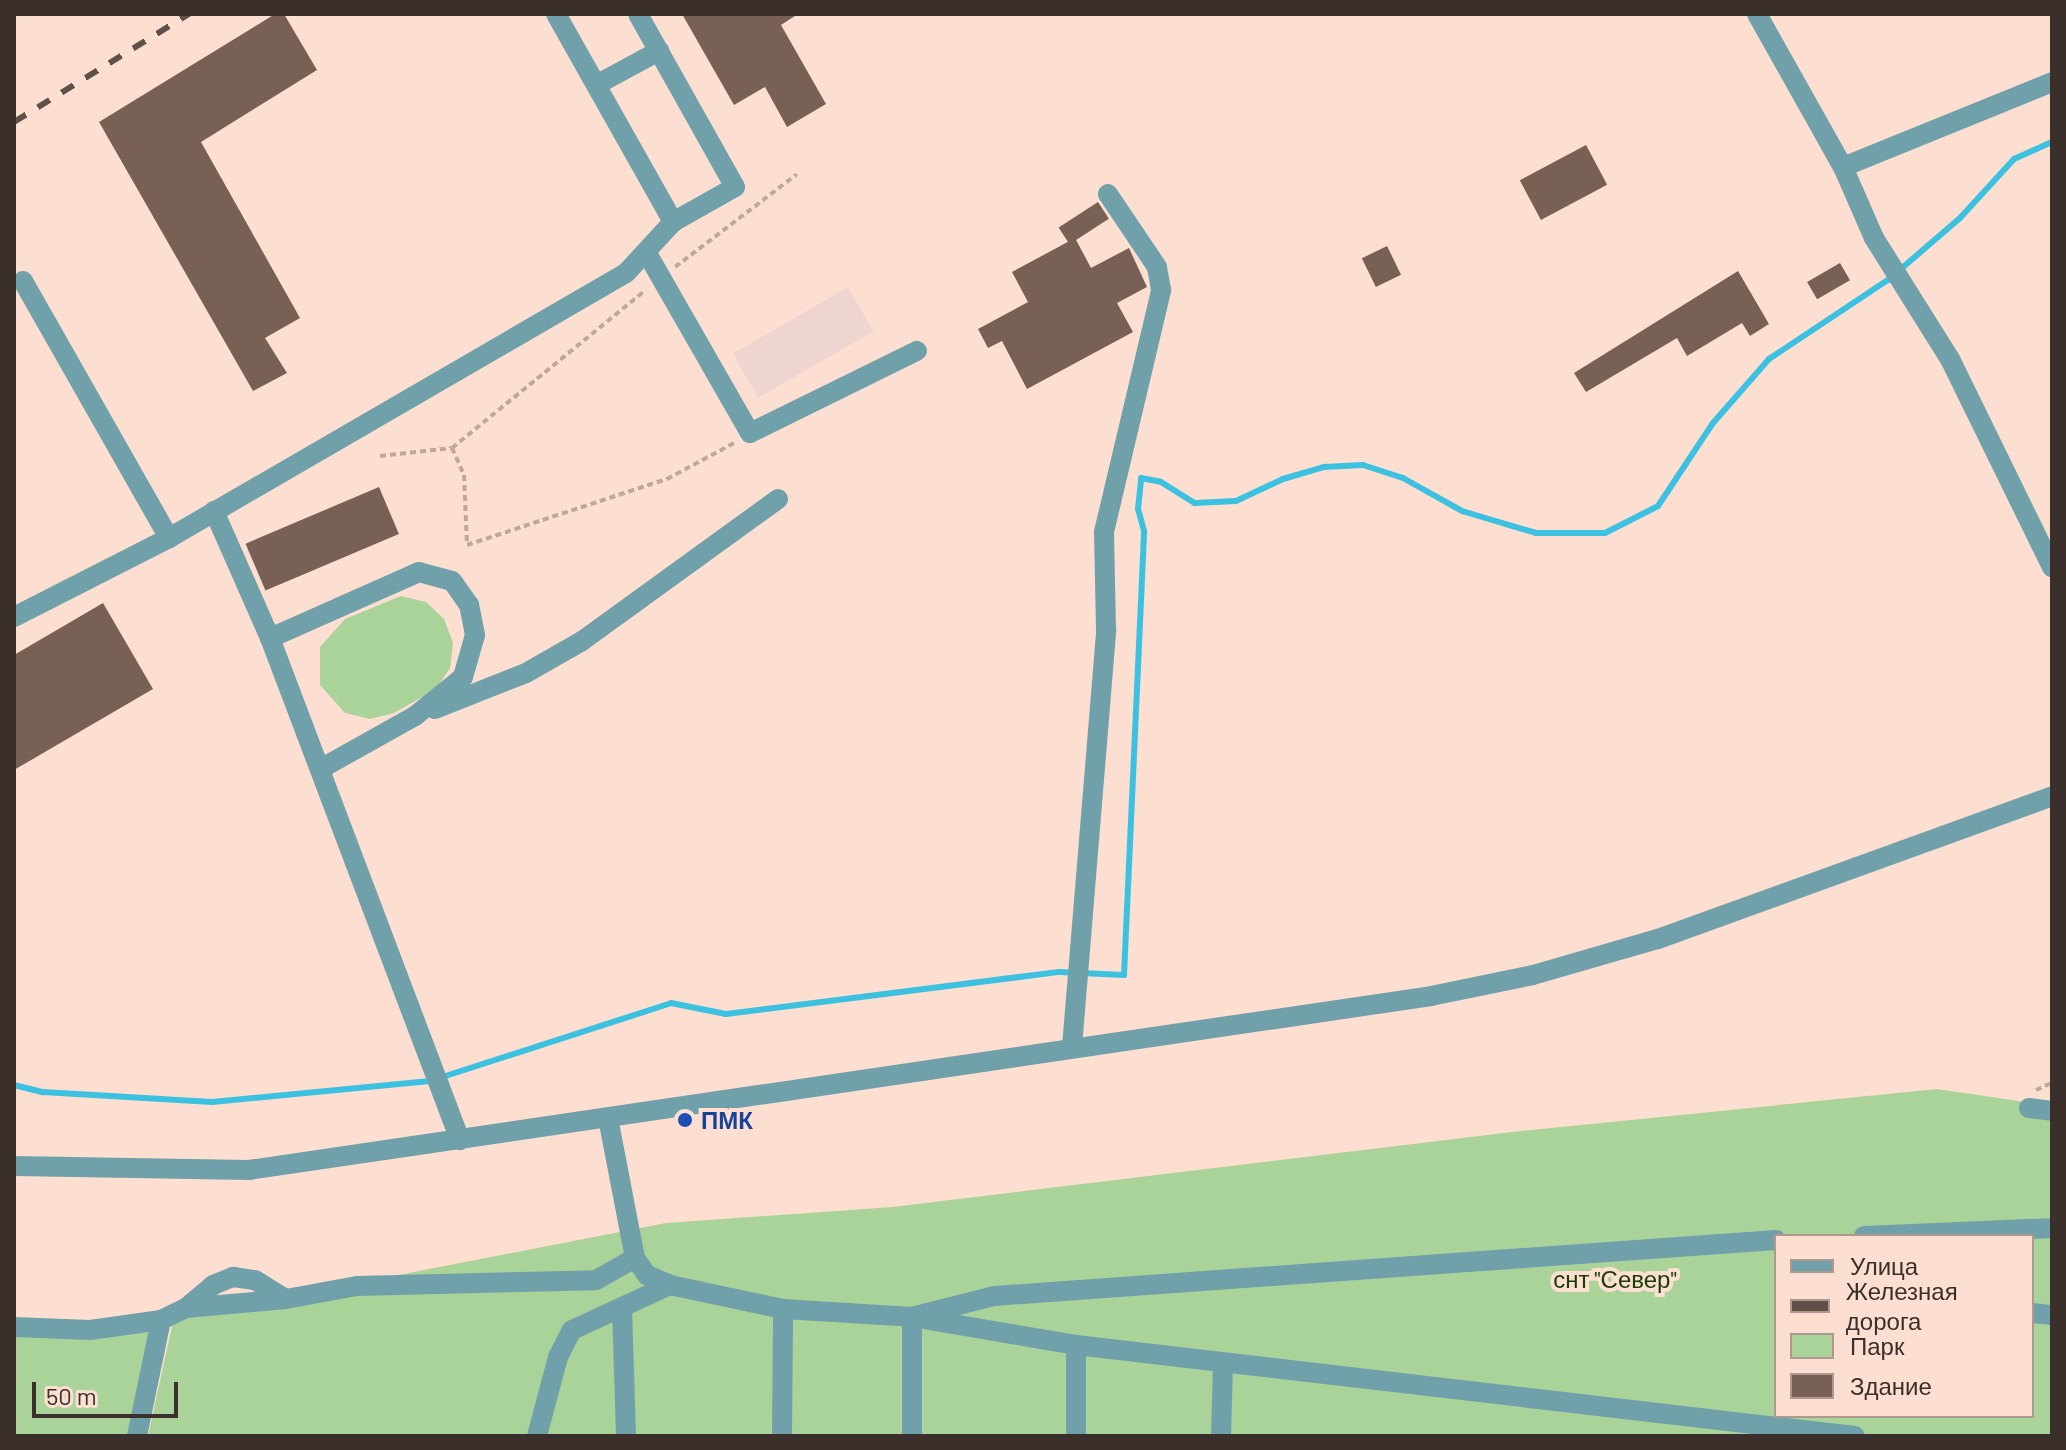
<!DOCTYPE html>
<meta charset="utf-8">
<style>
body{margin:0}
#map{position:relative;width:2066px;height:1450px;overflow:hidden;background:#fddfd1;font-family:Barlow,sans-serif}
div>[style]{position:absolute}
.commercial>*{inset:0;background:#efd5cf;transform-origin:0 0}
.green>*{inset:0;background:#aad39a}
.stream>*{height:6px;margin:-3px;padding:0 3px;transform-origin:3px;border-radius:3px;background:#3dc1e1}
.building>*{inset:0;background:#796054;transform-origin:0 0}
.path>*{height:4px;margin-top:-2px;transform-origin:0;background:repeating-linear-gradient(90deg,#bfa79c 0 6px,transparent 0 10px)}
.minor>*{height:20px;margin:-10px;padding:0 10px;transform-origin:10px;border-radius:10px;background:#70a1aa}
.rail>*{height:6px;margin-top:-3px;transform-origin:0;background:repeating-linear-gradient(90deg,#5f514a 0 14px,transparent 0 28px)}
.dots>*{width:22px;height:22px;translate:-50% -50%;box-sizing:border-box;border:4px solid #fddfd1;border-radius:50%}
span{translate:-50% -50%;white-space:nowrap;text-align:center;line-height:1.15;-webkit-text-stroke:8px #fddfd1;paint-order:stroke}
.transit-label{font-size:24px;color:#164399;font-weight:700}
.left{translate:0 -50%;text-align:left}
.park-label{font-size:24px;color:#193b05}
.frame{position:absolute;inset:0;border:16px solid #3a2f2a;pointer-events:none}
.legend{position:absolute;left:1774px;top:1234px;width:260px;height:184px;box-sizing:border-box;background:#fddfd1;border:2px solid #af998e;margin:0;padding:10px 14px;list-style:none;font-size:24px;color:#3a2f2a}
.legend li{display:flex;align-items:center;gap:16px;height:40px}
.legend b{width:40px;border:2px solid #af998e}
.scale{position:absolute;left:32px;top:1382px;width:146px;height:36px;box-sizing:border-box;border:4px solid #3a2f2a;border-top:0;padding-left:10px;font-size:24px;line-height:28px;white-space:nowrap;color:#3a2f2a;-webkit-text-stroke:6px #fddfd1;paint-order:stroke}
</style>
<div id="map">
<div class="commercial">
<div style="left:848px;top:287px;width:51px;height:133px;rotate:60deg"></div>
</div>
<div class="green">
<div style="clip-path:polygon(401px 596px,426px 602px,444px 619px,453px 643px,450px 668px,436px 689px,394px 713px,370px 719px,345px 713px,320px 685px,320px 647px,345px 619px)"></div>
<div style="clip-path:polygon(evenodd,1937px 1089px,2052px 1106px,2052px 1436px,148px 1436px,172px 1326px,187px 1316px,666px 1223px,893px 1207px,1512px 1132px,1937px 1089px,1776px 1236px,2032px 1236px,2032px 1416px,1776px 1416px,1776px 1236px)"></div>
<div style="clip-path:polygon(150px 1327px,128px 1436px,14px 1436px,14px 1335px)"></div>
</div>
<div class="stream">
<div style="left:14px;top:1085px;width:30px;rotate:14deg"></div>
<div style="left:43px;top:1092px;width:169px;rotate:3.4deg"></div>
<div style="left:212px;top:1102px;width:219px;rotate:-5.5deg"></div>
<div style="left:430px;top:1081px;width:253px;rotate:-17.9deg"></div>
<div style="left:671px;top:1003px;width:56px;rotate:11.3deg"></div>
<div style="left:726px;top:1014px;width:336px;rotate:-7.2deg"></div>
<div style="left:1059px;top:972px;width:65px;rotate:2.6deg"></div>
<div style="left:1124px;top:975px;width:444px;rotate:-87.4deg"></div>
<div style="left:1144px;top:531px;width:23px;rotate:-105deg"></div>
<div style="left:1138px;top:509px;width:31px;rotate:-84deg"></div>
<div style="left:1141px;top:478px;width:20px;rotate:11deg"></div>
<div style="left:1161px;top:482px;width:40px;rotate:32deg"></div>
<div style="left:1195px;top:503px;width:41px;rotate:-2.8deg"></div>
<div style="left:1236px;top:501px;width:52px;rotate:-25.1deg"></div>
<div style="left:1283px;top:479px;width:43px;rotate:-16.3deg"></div>
<div style="left:1324px;top:467px;width:39px;rotate:-3deg"></div>
<div style="left:1363px;top:465px;width:42px;rotate:18deg"></div>
<div style="left:1403px;top:478px;width:68px;rotate:29.2deg"></div>
<div style="left:1462px;top:511px;width:77px;rotate:16.6deg"></div>
<div style="left:1536px;top:533px;width:69px"></div>
<div style="left:1605px;top:533px;width:59px;rotate:-27deg"></div>
<div style="left:1658px;top:506px;width:100px;rotate:-56.5deg"></div>
<div style="left:1713px;top:423px;width:85px;rotate:-48.8deg"></div>
<div style="left:1769px;top:359px;width:143px;rotate:-33.6deg"></div>
<div style="left:1888px;top:280px;width:95px;rotate:-40.7deg"></div>
<div style="left:1960px;top:218px;width:80px;rotate:-47.5deg"></div>
<div style="left:2014px;top:159px;width:42px;rotate:-24.1deg"></div>
</div>
<div class="building">
<div style="clip-path:polygon(275px 14px,284px 14px,317px 70px,201px 142px,300px 318px,265px 338px,287px 373px,253px 391px,99px 122px)"></div>
<div style="clip-path:polygon(682px 14px,798px 14px,781px 25px,826px 104px,787px 127px,765px 87px,734px 105px)"></div>
<div style="left:1586px;top:145px;width:45px;height:75px;rotate:62deg"></div>
<div style="left:1098px;top:202px;width:20px;height:47px;rotate:57deg"></div>
<div style="clip-path:polygon(1075px 238px,1091px 268px,1129px 248px,1147px 287px,1117px 303px,1133px 332px,1027px 389px,1002px 341px,988px 348px,978px 329px,1028px 302px,1012px 272px)"></div>
<div style="left:1387px;top:246px;width:32px;height:28px;rotate:64deg"></div>
<div style="left:1840px;top:263px;width:20px;height:38px;rotate:60deg"></div>
<div style="clip-path:polygon(1738px 271px,1769px 324px,1750px 336px,1742px 323px,1687px 356px,1677px 338px,1586px 392px,1574px 373px)"></div>
<div style="left:379px;top:487px;width:51px;height:145px;rotate:67deg"></div>
<div style="clip-path:polygon(103px 603px,153px 689px,14px 770px,14px 655px)"></div>
</div>
<div class="path">
<div style="left:675px;top:267px;width:153px;rotate:-37.3deg"></div>
<div style="left:452px;top:448px;width:30px;rotate:66deg"></div>
<div style="left:464px;top:475px;width:70px;rotate:87.5deg"></div>
<div style="left:467px;top:545px;width:211px;rotate:-18.3deg"></div>
<div style="left:667px;top:479px;width:76px;rotate:-28.2deg"></div>
<div style="left:380px;top:456px;width:72px;rotate:-6.3deg"></div>
<div style="left:452px;top:448px;width:250px;rotate:-39.2deg"></div>
<div style="left:2036px;top:1090px;width:17px;rotate:-24deg"></div>
</div>
<div class="minor">
<div style="left:556px;top:14px;width:239px;rotate:60.6deg"></div>
<div style="left:1757px;top:14px;width:176px;rotate:60.7deg"></div>
<div style="left:1843px;top:167px;width:77px;rotate:66.4deg"></div>
<div style="left:1874px;top:238px;width:143px;rotate:57.9deg"></div>
<div style="left:1950px;top:359px;width:232px;rotate:63.9deg"></div>
<div style="left:596px;top:85px;width:72px;rotate:-28.4deg"></div>
<div style="left:1843px;top:167px;width:226px;rotate:-22.1deg"></div>
<div style="left:648px;top:255px;width:205px;rotate:60.2deg"></div>
<div style="left:750px;top:433px;width:186px;rotate:-26.2deg"></div>
<div style="left:23px;top:281px;width:296px;rotate:60.4deg"></div>
<div style="left:214px;top:511px;width:139px;rotate:66.2deg"></div>
<div style="left:14px;top:617px;width:174px;rotate:-27deg"></div>
<div style="left:169px;top:538px;width:528px;rotate:-30.11deg"></div>
<div style="left:626px;top:273px;width:69px;rotate:-47.3deg"></div>
<div style="left:673px;top:222px;width:71px;rotate:-29.4deg"></div>
<div style="left:735px;top:187px;width:198px;rotate:-119.3deg"></div>
<div style="left:435px;top:709px;width:98px;rotate:-21.6deg"></div>
<div style="left:526px;top:673px;width:64px;rotate:-29.7deg"></div>
<div style="left:582px;top:641px;width:242px;rotate:-35.9deg"></div>
<div style="left:322px;top:768px;width:107px;rotate:-29.2deg"></div>
<div style="left:415px;top:716px;width:62px;rotate:-39.1deg"></div>
<div style="left:463px;top:677px;width:44px;rotate:-74.1deg"></div>
<div style="left:475px;top:635px;width:31px;rotate:-101deg"></div>
<div style="left:469px;top:605px;width:29px;rotate:-125deg"></div>
<div style="left:452px;top:581px;width:34px;rotate:-165deg"></div>
<div style="left:419px;top:572px;width:163px;rotate:156.1deg"></div>
<div style="left:270px;top:638px;width:537px;rotate:69.27deg"></div>
<div style="left:1072px;top:1047px;width:419px;rotate:-85.3deg"></div>
<div style="left:1106px;top:629px;width:97px;rotate:-91.2deg"></div>
<div style="left:1104px;top:532px;width:249px;rotate:-76.7deg"></div>
<div style="left:1161px;top:290px;width:23px;rotate:-100deg"></div>
<div style="left:1157px;top:267px;width:88px;rotate:-123.9deg"></div>
<div style="left:2029px;top:1108px;width:23px;rotate:7deg"></div>
<div style="left:608px;top:1118px;width:143px;rotate:79.1deg"></div>
<div style="left:635px;top:1258px;width:21px;rotate:55deg"></div>
<div style="left:647px;top:1275px;width:25px;rotate:23deg"></div>
<div style="left:670px;top:1285px;width:116px;rotate:12deg"></div>
<div style="left:783px;top:1309px;width:129px;rotate:3.5deg"></div>
<div style="left:912px;top:1317px;width:166px;rotate:9.7deg"></div>
<div style="left:1076px;top:1345px;width:784px;rotate:6.66deg"></div>
<div style="left:14px;top:1166px;width:235px;rotate:1deg"></div>
<div style="left:249px;top:1170px;width:1195px;rotate:-8.37deg"></div>
<div style="left:1431px;top:996px;width:104px;rotate:-11.6deg"></div>
<div style="left:1533px;top:975px;width:130px;rotate:-16.1deg"></div>
<div style="left:1658px;top:939px;width:419px;rotate:-19.9deg"></div>
<div style="left:1864px;top:1236px;width:188px;rotate:-2.4deg"></div>
<div style="left:186px;top:1308px;width:35px;rotate:-40deg"></div>
<div style="left:213px;top:1285px;width:22px;rotate:-22deg"></div>
<div style="left:233px;top:1277px;width:22px;rotate:8deg"></div>
<div style="left:255px;top:1280px;width:36px;rotate:32deg"></div>
<div style="left:622px;top:1308px;width:128px;rotate:88.2deg"></div>
<div style="left:2032px;top:1313px;width:20px;rotate:6deg"></div>
<div style="left:14px;top:1327px;width:76px;rotate:2.3deg"></div>
<div style="left:90px;top:1330px;width:72px;rotate:-8deg"></div>
<div style="left:161px;top:1320px;width:28px;rotate:-26deg"></div>
<div style="left:186px;top:1308px;width:100px;rotate:-5.1deg"></div>
<div style="left:286px;top:1299px;width:72px;rotate:-10.4deg"></div>
<div style="left:357px;top:1286px;width:239px;rotate:-1.4deg"></div>
<div style="left:596px;top:1280px;width:45px;rotate:-29.4deg"></div>
<div style="left:137px;top:1436px;width:118px;rotate:-78.3deg"></div>
<div style="left:537px;top:1436px;width:82px;rotate:-75.1deg"></div>
<div style="left:558px;top:1357px;width:30px;rotate:-63deg"></div>
<div style="left:572px;top:1330px;width:108px;rotate:-24.7deg"></div>
<div style="left:782px;top:1436px;width:127px;rotate:-89.5deg"></div>
<div style="left:912px;top:1436px;width:119px;rotate:-90deg"></div>
<div style="left:912px;top:1317px;width:85px;rotate:-14.4deg"></div>
<div style="left:994px;top:1296px;width:784px;rotate:-4.1deg"></div>
<div style="left:1076px;top:1436px;width:91px;rotate:-90deg"></div>
<div style="left:1221px;top:1436px;width:73px;rotate:-88.4deg"></div>
</div>
<div class="rail">
<div style="left:14px;top:122px;width:206px;rotate:-31.7deg"></div>
</div>
<div class="dots">
<div style="left:685px;top:1120px;background:#1a4fb4"></div>
</div>
<div class="transit-label">
<span class="left" style="left:701px;top:1120px">ПМК</span>
</div>
<div class="park-label">
<span style="left:1615px;top:1279px">снт "Север"</span>
</div>
<div class="frame"></div>
<ul class="legend">
<li><b style="height:10px;background:#70a1aa"></b>Улица</li>
<li><b style="height:10px;background:#5f514a"></b>Железная дорога</li>
<li><b style="height:22px;background:#aad39a"></b>Парк</li>
<li><b style="height:22px;background:#796054"></b>Здание</li>
</ul>
<div class="scale">50 m</div>
</div>
